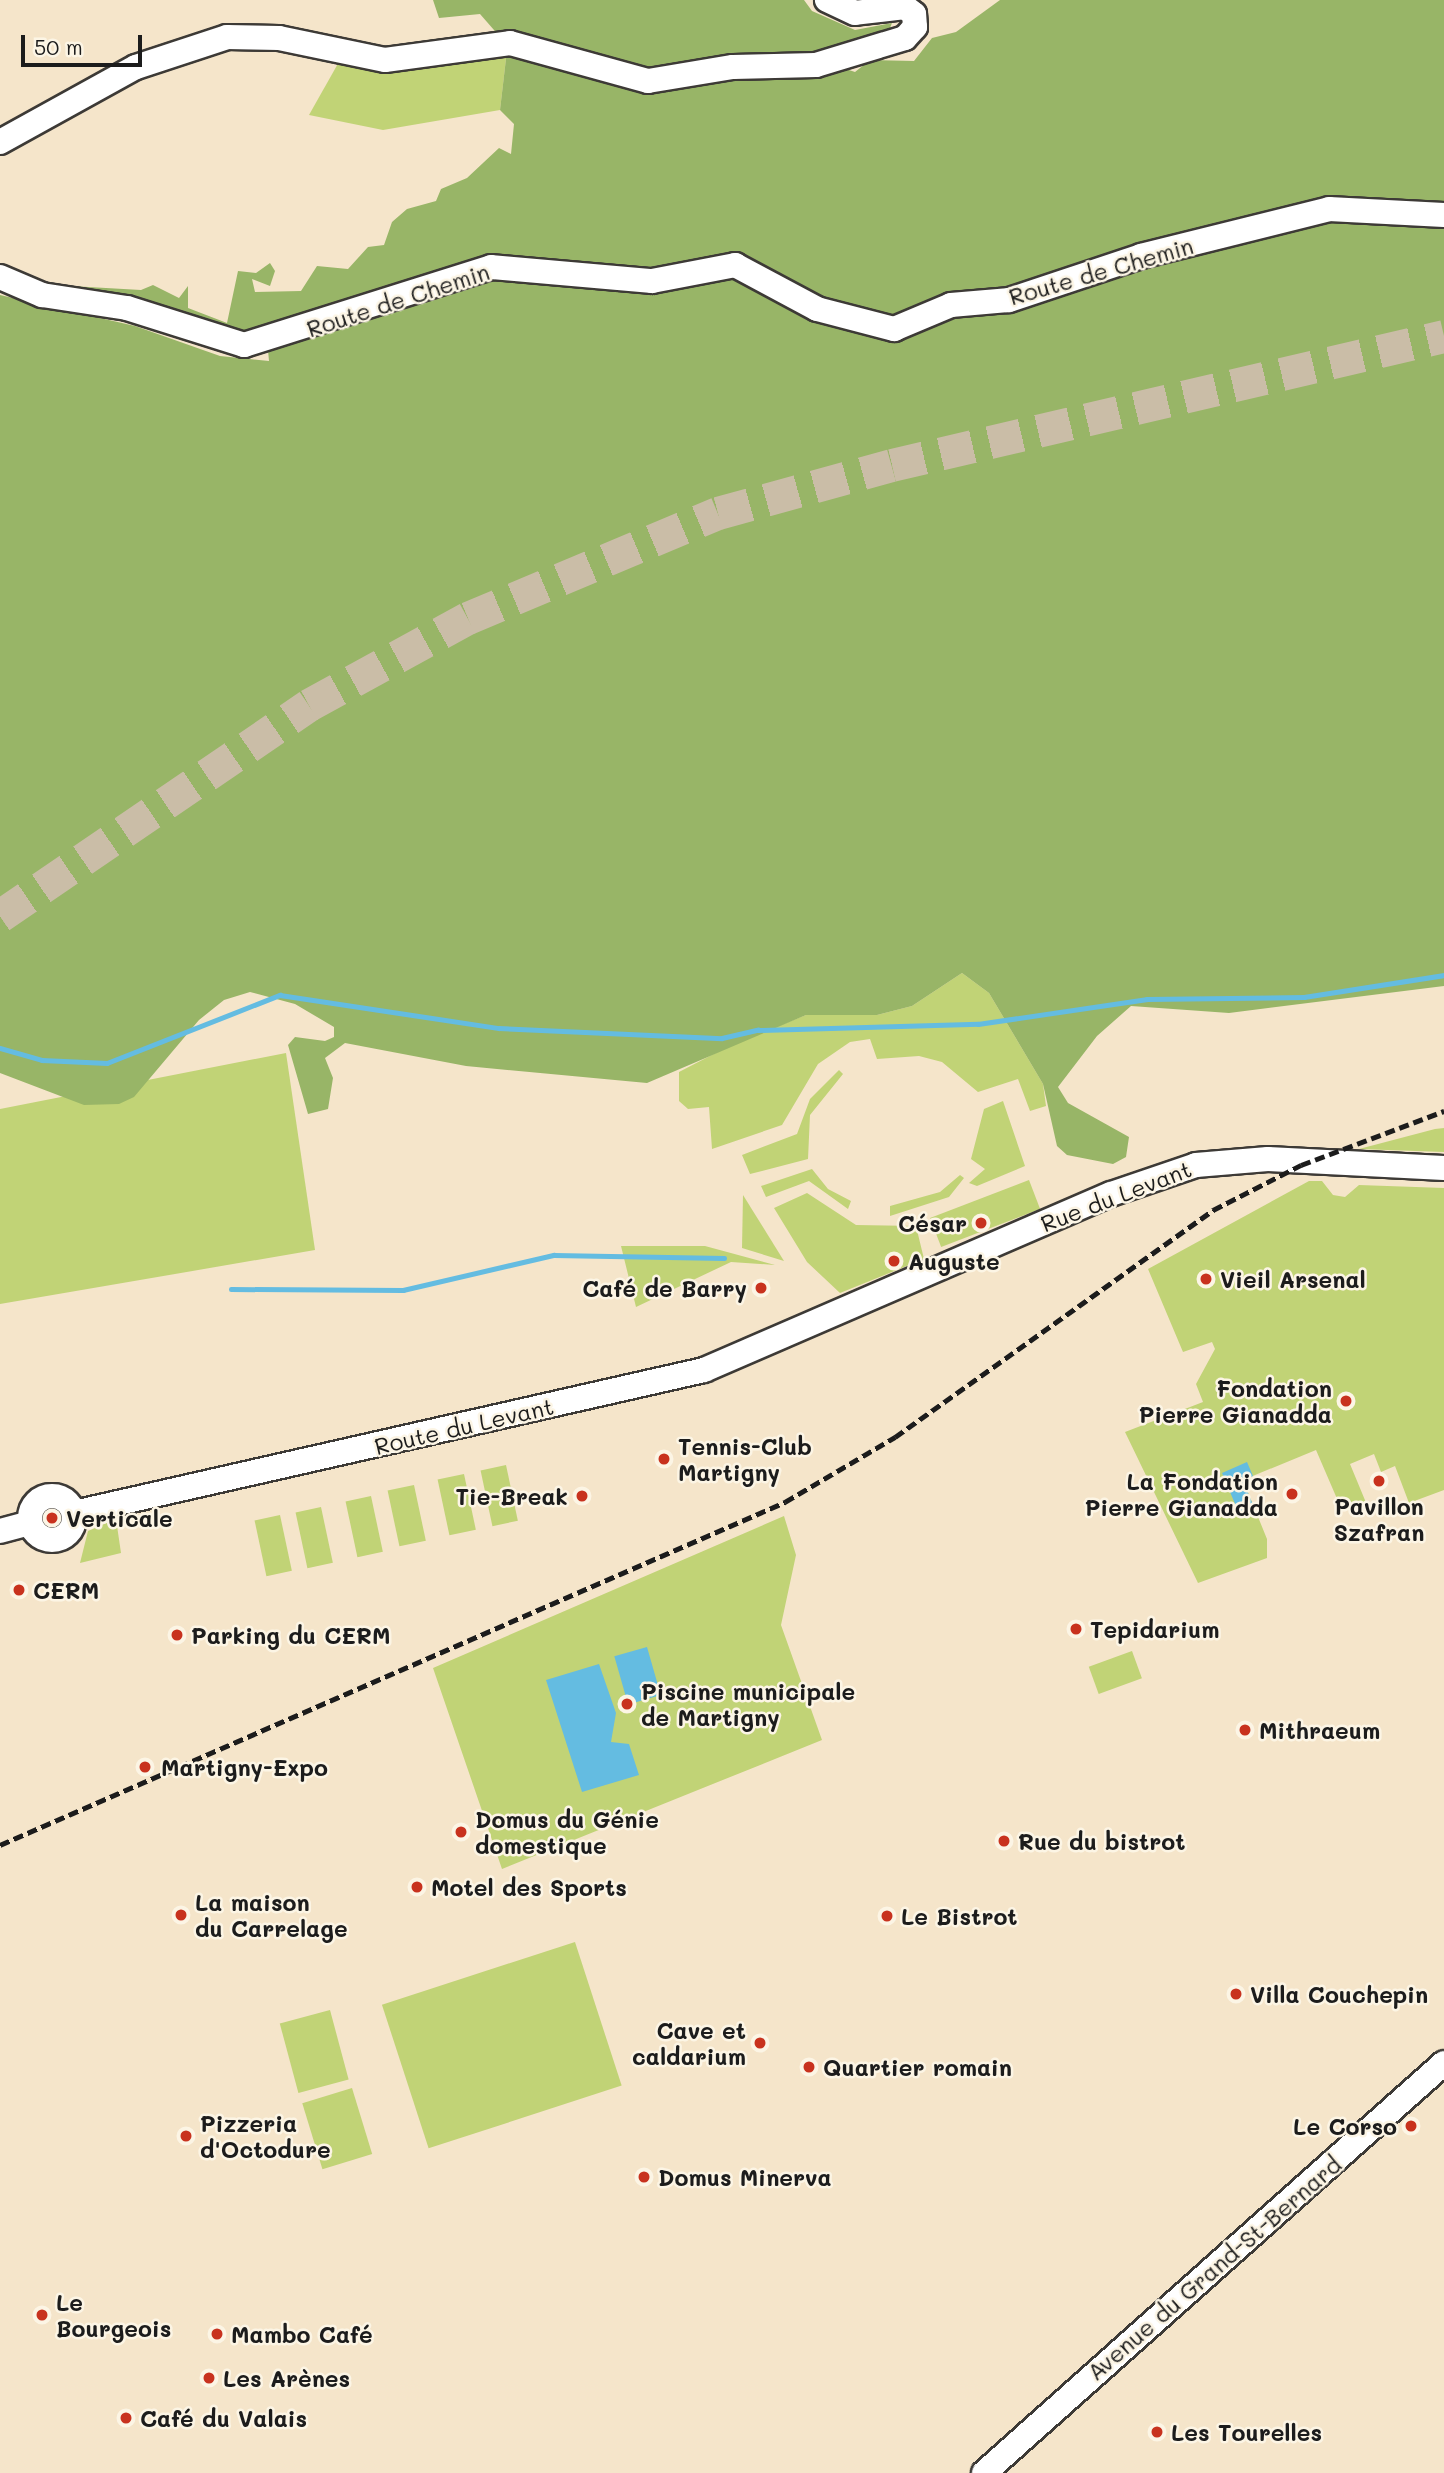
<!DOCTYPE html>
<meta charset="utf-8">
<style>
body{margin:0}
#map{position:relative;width:1444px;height:2473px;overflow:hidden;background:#f5e5ca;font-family:Mali,sans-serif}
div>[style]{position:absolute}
.green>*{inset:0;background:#c1d376;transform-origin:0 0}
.forest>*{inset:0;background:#98b567}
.water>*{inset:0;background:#64bce1;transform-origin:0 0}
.stream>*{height:4.5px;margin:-2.25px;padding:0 2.25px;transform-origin:2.25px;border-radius:2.25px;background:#64bce1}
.highway-tunnel>*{height:33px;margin-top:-16.5px;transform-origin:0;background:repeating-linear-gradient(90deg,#cabda7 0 33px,transparent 0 50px)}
.roads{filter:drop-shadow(2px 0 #3d3a36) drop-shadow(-2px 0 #3d3a36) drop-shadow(0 2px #3d3a36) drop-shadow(0 -2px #3d3a36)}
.secondary>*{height:24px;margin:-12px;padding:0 12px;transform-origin:12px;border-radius:12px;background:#fff}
.secondary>.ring{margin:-12px;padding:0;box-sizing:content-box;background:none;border:24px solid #fff;border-radius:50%}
.rail>*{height:4.5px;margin-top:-2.25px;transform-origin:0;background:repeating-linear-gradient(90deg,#1c1c1c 0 10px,transparent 0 15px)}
.dots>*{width:19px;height:19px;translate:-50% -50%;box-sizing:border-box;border:4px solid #fcf5e5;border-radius:50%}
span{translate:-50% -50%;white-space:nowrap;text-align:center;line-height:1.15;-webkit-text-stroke:5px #fcf5e5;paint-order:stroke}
.street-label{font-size:23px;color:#1c1c1c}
.poi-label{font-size:23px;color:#1c1c1c;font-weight:700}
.right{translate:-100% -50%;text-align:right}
.left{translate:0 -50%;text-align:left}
.scale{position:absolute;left:21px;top:35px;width:121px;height:32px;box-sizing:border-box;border:4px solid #1c1c1c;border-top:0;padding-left:9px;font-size:21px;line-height:24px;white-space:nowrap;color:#1c1c1c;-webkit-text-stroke:5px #fcf5e5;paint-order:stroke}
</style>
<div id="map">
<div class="green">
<div style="clip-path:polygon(507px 50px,500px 110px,383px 130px,309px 115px,340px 60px)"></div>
<div style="clip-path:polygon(962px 973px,989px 993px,1043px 1084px,1046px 1106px,1030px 1111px,1018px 1079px,978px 1092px,942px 1062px,919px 1056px,877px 1059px,870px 1039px,850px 1042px,818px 1064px,782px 1125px,712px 1149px,709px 1107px,688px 1109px,679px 1101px,679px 1072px,733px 1044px,806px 1015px,877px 1015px,912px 1006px)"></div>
<div style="clip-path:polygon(286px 1053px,315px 1250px,0 1304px,0 1109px)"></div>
<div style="clip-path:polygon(839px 1070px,843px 1074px,810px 1115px,808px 1159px,750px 1174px,742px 1155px,797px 1134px,810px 1099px)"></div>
<div style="clip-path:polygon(1003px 1101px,1025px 1166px,977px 1186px,969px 1183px,985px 1169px,971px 1159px,984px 1109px)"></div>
<div style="clip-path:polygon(1444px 1128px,1444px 1152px,1359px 1149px,1435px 1129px)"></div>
<div style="clip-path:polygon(812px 1169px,828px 1189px,851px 1201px,848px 1209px,809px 1181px,766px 1197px,761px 1186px)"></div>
<div style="clip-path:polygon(960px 1175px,964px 1178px,949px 1197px,890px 1216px,890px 1206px,940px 1192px)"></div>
<div style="left:1029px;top:1180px;width:31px;height:106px;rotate:69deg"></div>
<div style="clip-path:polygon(1309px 1181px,1322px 1181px,1333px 1195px,1345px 1197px,1359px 1185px,1444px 1188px,1444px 1490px,1409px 1503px,1395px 1466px,1381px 1472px,1374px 1454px,1350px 1464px,1367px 1505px,1341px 1508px,1316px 1450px,1243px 1480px,1267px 1539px,1267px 1558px,1198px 1583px,1125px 1432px,1203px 1402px,1196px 1384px,1215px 1349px,1212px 1342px,1183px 1352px,1148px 1269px)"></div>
<div style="clip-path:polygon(807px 1193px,856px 1225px,916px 1226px,924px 1259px,840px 1293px,807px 1262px,774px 1208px)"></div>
<div style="clip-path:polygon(743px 1195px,784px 1261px,742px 1248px)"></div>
<div style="clip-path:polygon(621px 1246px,705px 1246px,775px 1265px,731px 1262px,636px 1307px)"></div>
<div style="left:506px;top:1465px;width:57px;height:26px;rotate:78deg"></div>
<div style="left:464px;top:1474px;width:57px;height:27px;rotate:78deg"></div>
<div style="left:414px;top:1485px;width:57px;height:27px;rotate:78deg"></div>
<div style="left:371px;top:1496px;width:57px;height:26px;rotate:78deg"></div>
<div style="left:321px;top:1507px;width:57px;height:26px;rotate:78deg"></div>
<div style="left:280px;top:1515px;width:57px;height:26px;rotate:78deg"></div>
<div style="clip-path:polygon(784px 1516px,796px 1555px,781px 1625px,822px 1740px,502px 1869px,433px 1668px)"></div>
<div style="clip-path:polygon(116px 1519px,121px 1553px,80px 1563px,88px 1531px)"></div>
<div style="left:1132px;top:1651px;width:29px;height:46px;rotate:70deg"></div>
<div style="left:575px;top:1942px;width:151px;height:203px;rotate:72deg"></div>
<div style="left:330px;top:2010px;width:72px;height:52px;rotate:75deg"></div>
<div style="left:352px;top:2088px;width:69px;height:52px;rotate:73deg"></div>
</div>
<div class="forest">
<div style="clip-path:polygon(433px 0,804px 0,812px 11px,855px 30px,892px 23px,888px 33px,839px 47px,840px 67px,855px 72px,870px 60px,914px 61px,932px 38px,956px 32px,1000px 0,1444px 0,1444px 986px,1229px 1013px,1131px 1006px,1097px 1036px,1058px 1087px,1068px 1103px,1129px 1137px,1126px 1157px,1113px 1164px,1067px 1155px,1057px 1146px,1043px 1084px,989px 993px,962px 973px,912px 1006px,877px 1015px,806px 1015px,647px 1083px,466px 1066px,345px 1043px,325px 1058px,333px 1078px,328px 1109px,308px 1114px,288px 1045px,295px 1037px,325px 1041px,334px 1037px,334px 1027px,295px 1004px,250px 992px,224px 1000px,199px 1020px,134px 1097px,119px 1104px,84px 1105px,0 1073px,0 295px,135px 326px,220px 356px,269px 361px,266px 329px,247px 334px,132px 295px,71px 286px,141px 290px,153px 285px,179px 298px,188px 286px,188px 308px,227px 323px,238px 271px,256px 273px,270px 263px,275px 271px,270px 286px,252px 279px,255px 292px,301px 291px,317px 266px,348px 269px,368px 247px,384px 245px,392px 222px,407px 209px,436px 201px,441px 189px,467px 178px,499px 148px,511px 154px,514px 124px,500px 110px,507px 50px,501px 38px,480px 14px,439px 18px)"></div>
</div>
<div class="water">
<div style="clip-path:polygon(1247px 1462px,1253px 1476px,1243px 1481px,1256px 1512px,1241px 1518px,1222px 1473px)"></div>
<div style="left:647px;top:1647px;width:50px;height:34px;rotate:74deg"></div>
<div style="clip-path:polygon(599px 1664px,616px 1713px,611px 1742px,629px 1744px,639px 1775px,582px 1792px,546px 1680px)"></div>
</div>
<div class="stream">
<div style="left:0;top:1048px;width:44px;rotate:15.9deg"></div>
<div style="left:42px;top:1060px;width:65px;rotate:2.6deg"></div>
<div style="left:107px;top:1063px;width:186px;rotate:-21.5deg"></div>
<div style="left:280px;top:995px;width:221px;rotate:8.6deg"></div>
<div style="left:499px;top:1028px;width:223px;rotate:2.6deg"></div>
<div style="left:722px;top:1038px;width:37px;rotate:-13deg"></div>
<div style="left:758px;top:1030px;width:220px;rotate:-1.6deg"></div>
<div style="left:978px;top:1024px;width:171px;rotate:-8.4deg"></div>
<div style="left:1147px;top:999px;width:157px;rotate:-0.7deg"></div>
<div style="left:1304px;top:997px;width:142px;rotate:-8.9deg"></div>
<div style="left:231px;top:1289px;width:172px;rotate:0.3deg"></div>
<div style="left:403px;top:1290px;width:155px;rotate:-13.1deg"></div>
<div style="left:554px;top:1255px;width:170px;rotate:1deg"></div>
</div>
<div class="highway-tunnel">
<div style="left:0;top:916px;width:374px;rotate:-34.3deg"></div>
<div style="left:309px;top:705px;width:181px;rotate:-28.7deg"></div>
<div style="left:468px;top:618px;width:271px;rotate:-22.8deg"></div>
<div style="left:718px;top:513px;width:180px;rotate:-15.4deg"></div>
<div style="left:892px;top:465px;width:567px;rotate:-13.15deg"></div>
</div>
<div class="roads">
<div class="secondary">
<div style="left:0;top:142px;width:155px;rotate:-28.9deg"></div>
<div style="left:136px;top:67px;width:96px;rotate:-18.2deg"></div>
<div style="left:227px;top:37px;width:52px;rotate:1.1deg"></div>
<div style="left:279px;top:38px;width:108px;rotate:11.7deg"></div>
<div style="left:385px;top:60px;width:126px;rotate:-7.7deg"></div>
<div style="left:510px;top:43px;width:143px;rotate:15.4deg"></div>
<div style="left:648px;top:81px;width:86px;rotate:-9.4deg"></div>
<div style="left:733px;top:67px;width:83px;rotate:-1.4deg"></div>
<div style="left:816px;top:65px;width:93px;rotate:-16.9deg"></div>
<div style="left:905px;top:38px;width:15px;rotate:-48deg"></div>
<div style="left:915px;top:27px;width:13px;rotate:-94deg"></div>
<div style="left:914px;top:14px;width:11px;rotate:-142deg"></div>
<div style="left:905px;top:7px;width:50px;rotate:173.2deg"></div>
<div style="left:855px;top:13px;width:31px;rotate:-155deg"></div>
<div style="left:0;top:277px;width:46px;rotate:23.2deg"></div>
<div style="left:42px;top:295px;width:86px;rotate:8.7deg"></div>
<div style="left:127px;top:308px;width:123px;rotate:17.5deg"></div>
<div style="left:244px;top:345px;width:259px;rotate:-17.5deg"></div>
<div style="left:491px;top:267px;width:162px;rotate:5deg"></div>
<div style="left:652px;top:281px;width:85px;rotate:-10.9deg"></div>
<div style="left:735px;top:265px;width:93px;rotate:28.2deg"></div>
<div style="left:817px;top:309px;width:80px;rotate:14.6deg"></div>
<div style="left:894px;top:329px;width:62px;rotate:-22.8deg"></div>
<div style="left:951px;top:305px;width:58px;rotate:-4.9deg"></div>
<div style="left:1009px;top:300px;width:139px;rotate:-18.4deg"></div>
<div style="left:1141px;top:256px;width:194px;rotate:-14deg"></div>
<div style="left:1329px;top:209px;width:115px;rotate:3deg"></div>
<div class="ring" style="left:30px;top:1496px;width:20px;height:20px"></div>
<div style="left:74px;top:1513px;width:646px;rotate:-12.79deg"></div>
<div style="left:704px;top:1370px;width:443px;rotate:-23.4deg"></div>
<div style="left:1111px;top:1194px;width:90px;rotate:-18.8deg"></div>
<div style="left:1196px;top:1165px;width:72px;rotate:-4.8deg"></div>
<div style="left:1268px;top:1159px;width:176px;rotate:2.9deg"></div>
<div style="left:0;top:1531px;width:31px;rotate:-15deg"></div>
<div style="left:984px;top:2473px;width:616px;rotate:-41.71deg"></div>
</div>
</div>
<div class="rail">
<div style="left:0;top:1845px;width:857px;rotate:-23.6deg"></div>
<div style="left:785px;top:1502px;width:128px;rotate:-30.6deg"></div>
<div style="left:895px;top:1437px;width:391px;rotate:-35.5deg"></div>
<div style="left:1213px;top:1210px;width:99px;rotate:-27.1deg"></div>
<div style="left:1301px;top:1165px;width:153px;rotate:-20.7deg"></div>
</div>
<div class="dots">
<div style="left:981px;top:1223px;background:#c8321e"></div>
<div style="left:894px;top:1261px;background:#c8321e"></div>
<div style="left:1206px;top:1279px;background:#c8321e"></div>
<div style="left:761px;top:1288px;background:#c8321e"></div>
<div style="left:1346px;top:1401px;background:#c8321e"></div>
<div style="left:664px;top:1459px;background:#c8321e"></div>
<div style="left:1379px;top:1481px;background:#c8321e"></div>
<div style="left:1292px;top:1494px;background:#c8321e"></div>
<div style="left:582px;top:1496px;background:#c8321e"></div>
<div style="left:52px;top:1518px;background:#c8321e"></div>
<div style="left:19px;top:1590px;background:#c8321e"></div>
<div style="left:1076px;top:1629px;background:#c8321e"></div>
<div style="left:177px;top:1635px;background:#c8321e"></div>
<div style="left:627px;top:1704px;background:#c8321e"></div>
<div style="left:1245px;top:1730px;background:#c8321e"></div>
<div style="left:145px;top:1767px;background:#c8321e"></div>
<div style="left:461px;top:1832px;background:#c8321e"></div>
<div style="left:1004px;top:1841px;background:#c8321e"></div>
<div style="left:417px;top:1887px;background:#c8321e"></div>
<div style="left:181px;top:1915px;background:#c8321e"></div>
<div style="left:887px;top:1916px;background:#c8321e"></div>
<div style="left:1236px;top:1994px;background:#c8321e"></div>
<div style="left:760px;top:2043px;background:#c8321e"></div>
<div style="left:809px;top:2067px;background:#c8321e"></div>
<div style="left:1411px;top:2126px;background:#c8321e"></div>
<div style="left:186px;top:2136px;background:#c8321e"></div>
<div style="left:644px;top:2177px;background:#c8321e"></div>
<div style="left:42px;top:2315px;background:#c8321e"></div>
<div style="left:217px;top:2334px;background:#c8321e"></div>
<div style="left:209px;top:2378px;background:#c8321e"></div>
<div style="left:126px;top:2418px;background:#c8321e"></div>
<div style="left:1157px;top:2432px;background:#c8321e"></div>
</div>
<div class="street-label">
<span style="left:1101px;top:271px;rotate:-16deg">Route de Chemin</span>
<span style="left:398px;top:300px;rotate:-18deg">Route de Chemin</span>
<span style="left:1116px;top:1196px;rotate:-21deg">Rue du Levant</span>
<span style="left:464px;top:1426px;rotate:-13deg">Route du Levant</span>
<span style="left:1214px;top:2268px;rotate:-41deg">Avenue du Grand-St-Bernard</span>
</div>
<div class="poi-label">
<span class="right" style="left:967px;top:1223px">César</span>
<span class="left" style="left:908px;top:1261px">Auguste</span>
<span class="left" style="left:1220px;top:1279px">Vieil Arsenal</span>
<span class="right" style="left:747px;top:1288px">Café de Barry</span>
<span class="right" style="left:1332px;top:1401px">Fondation<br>Pierre Gianadda</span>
<span class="left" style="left:678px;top:1459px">Tennis-Club<br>Martigny</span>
<span class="right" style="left:1278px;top:1494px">La Fondation<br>Pierre Gianadda</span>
<span class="right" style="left:568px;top:1496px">Tie-Break</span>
<span style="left:1379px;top:1519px">Pavillon<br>Szafran</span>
<span class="left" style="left:66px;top:1518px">Verticale</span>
<span class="left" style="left:33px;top:1590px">CERM</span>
<span class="left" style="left:1090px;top:1629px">Tepidarium</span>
<span class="left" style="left:191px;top:1635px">Parking du CERM</span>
<span class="left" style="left:641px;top:1704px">Piscine municipale<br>de Martigny</span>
<span class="left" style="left:1259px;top:1730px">Mithraeum</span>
<span class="left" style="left:161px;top:1767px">Martigny-Expo</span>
<span class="left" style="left:475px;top:1832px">Domus du Génie<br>domestique</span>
<span class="left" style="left:1018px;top:1841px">Rue du bistrot</span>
<span class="left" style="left:431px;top:1887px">Motel des Sports</span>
<span class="left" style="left:195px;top:1915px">La maison<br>du Carrelage</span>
<span class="left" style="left:901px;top:1916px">Le Bistrot</span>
<span class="left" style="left:1250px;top:1994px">Villa Couchepin</span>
<span class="right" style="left:746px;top:2043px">Cave et<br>caldarium</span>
<span class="left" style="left:823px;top:2067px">Quartier romain</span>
<span class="left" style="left:200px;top:2136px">Pizzeria<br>d'Octodure</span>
<span class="right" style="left:1397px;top:2126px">Le Corso</span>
<span class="left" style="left:658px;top:2177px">Domus Minerva</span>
<span class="left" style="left:56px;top:2315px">Le<br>Bourgeois</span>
<span class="left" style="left:231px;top:2334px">Mambo Café</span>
<span class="left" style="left:223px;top:2378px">Les Arènes</span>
<span class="left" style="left:140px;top:2418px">Café du Valais</span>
<span class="left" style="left:1171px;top:2432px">Les Tourelles</span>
</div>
<div class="scale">50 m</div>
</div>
